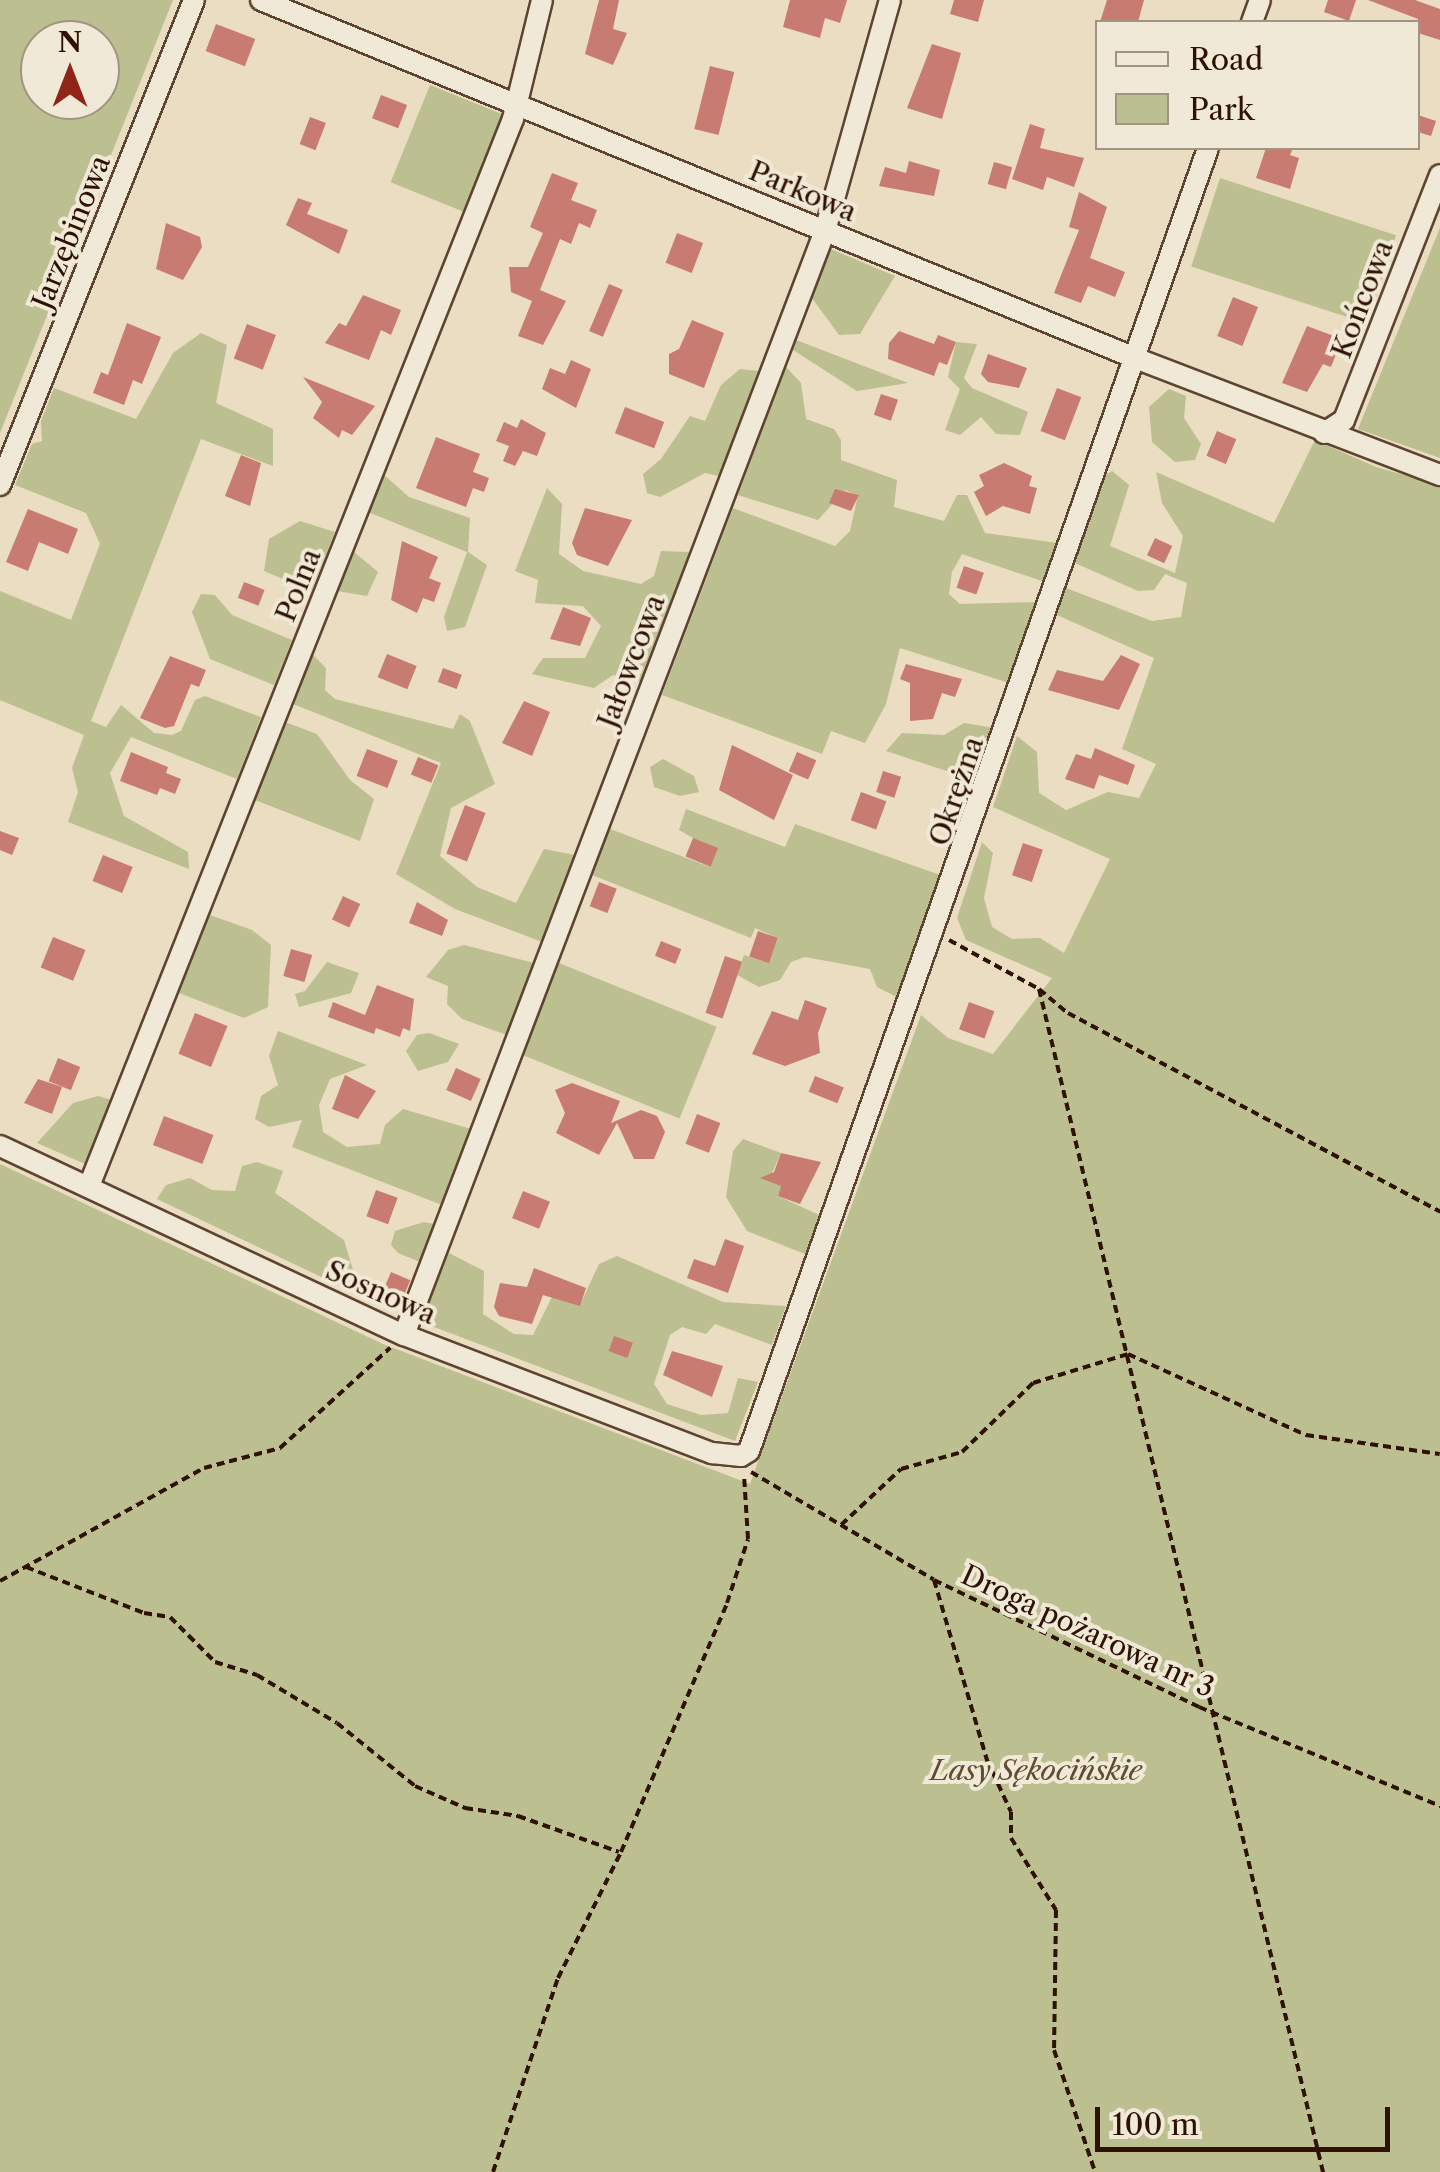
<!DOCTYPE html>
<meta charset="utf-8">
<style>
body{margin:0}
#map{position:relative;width:1440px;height:2172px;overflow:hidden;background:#eaddc1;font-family:"Libre Caslon Text",serif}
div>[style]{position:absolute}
.green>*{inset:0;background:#bcbf8f;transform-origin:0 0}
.building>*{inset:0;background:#c77b71;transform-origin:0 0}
.path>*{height:4px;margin-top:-2px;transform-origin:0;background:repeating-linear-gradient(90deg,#2f1100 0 8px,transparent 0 13px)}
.roads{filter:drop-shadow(2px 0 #5e4430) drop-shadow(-2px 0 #5e4430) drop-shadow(0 2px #5e4430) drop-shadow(0 -2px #5e4430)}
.minor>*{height:20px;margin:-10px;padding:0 10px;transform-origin:10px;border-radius:10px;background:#f1e9d7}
span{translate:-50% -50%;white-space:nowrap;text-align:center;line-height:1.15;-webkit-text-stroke:8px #f1e9d7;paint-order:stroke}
.street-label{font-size:28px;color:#2f1100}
.park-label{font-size:28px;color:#604e32;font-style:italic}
.legend{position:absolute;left:1095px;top:20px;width:325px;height:130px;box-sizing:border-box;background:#f1e9d7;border:2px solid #a39381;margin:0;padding:12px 18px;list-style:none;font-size:30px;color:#2f1100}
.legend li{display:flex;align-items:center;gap:20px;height:50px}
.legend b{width:50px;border:2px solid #a39381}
.north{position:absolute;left:20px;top:20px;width:100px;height:100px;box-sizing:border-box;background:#f1e9d7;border:2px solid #a39381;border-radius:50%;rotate:0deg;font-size:28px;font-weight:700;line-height:40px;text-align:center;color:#2f1100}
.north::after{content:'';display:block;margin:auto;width:35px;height:45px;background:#8f2418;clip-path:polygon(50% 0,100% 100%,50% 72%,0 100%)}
.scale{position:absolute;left:1095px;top:2107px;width:295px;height:45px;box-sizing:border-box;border:5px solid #2f1100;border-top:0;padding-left:12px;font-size:30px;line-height:35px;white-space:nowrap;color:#2f1100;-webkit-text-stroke:8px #f1e9d7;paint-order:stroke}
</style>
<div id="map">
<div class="green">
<div style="clip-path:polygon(evenodd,0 0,173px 0,0 433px,0 0,100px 40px,100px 100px,40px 100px,40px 40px,100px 40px)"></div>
<div style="left:430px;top:85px;width:78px;height:105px;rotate:22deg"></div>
<div style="left:1220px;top:178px;width:185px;height:93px;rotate:18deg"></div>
<div style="clip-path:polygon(1440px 228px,1440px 458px,1358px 429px)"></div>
<div style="clip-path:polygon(831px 249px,895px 276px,860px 334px,839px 335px,812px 298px)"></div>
<div style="clip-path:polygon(201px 333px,227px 345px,216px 403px,273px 429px,273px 466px,201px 439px,91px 721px,106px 727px,121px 705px,154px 733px,172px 735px,181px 731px,195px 700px,205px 696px,261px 717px,237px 779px,131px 737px,110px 773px,124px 816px,188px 852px,189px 869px,68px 822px,78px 792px,72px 768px,84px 735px,0 700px,0 591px,71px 620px,100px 544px,86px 513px,15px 485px,32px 444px,42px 441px,41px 421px,54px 388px,136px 419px,173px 353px)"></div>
<div style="clip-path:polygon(796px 340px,908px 383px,857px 391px,793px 350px)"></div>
<div style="clip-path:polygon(956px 342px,977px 344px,964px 378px,972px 388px,1028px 412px,1020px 435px,996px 434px,981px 417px,960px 435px,945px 430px,960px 389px,948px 377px)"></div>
<div style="clip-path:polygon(786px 367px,801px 383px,806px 419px,834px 429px,841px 440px,841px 460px,897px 480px,894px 507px,944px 521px,957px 495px,967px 495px,985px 533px,1058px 543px,1045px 582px,962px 554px,952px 572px,949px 594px,960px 604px,1038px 602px,1009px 683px,900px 648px,886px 704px,865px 743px,831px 731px,822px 754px,662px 695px,733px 508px,835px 546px,850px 531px,858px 495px,845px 490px,818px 520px,738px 495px)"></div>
<div style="clip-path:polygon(740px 369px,759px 371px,719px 476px,705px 473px,660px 497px,647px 493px,643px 474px,661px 459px,690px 416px,705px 421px,721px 385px)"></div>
<div style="clip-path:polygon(1169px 389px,1186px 396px,1184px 418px,1201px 444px,1195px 460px,1175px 462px,1152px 442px,1149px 407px)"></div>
<div style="clip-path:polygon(1315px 440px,1376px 467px,1440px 485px,1440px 2172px,0 2172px,0 1164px,383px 1344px,750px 1484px,921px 1015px,948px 1038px,993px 1054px,1052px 978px,966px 940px,957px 918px,982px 842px,993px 853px,984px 898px,992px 927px,1012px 939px,1040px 938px,1064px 953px,1110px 859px,993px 807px,1017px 736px,1037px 752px,1039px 793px,1066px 810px,1108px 792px,1139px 798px,1156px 764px,1122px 749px,1154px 658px,1057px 615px,1066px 588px,1152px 621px,1181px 617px,1187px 583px,1165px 574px,1154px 590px,1138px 591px,1075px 563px,1104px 476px,1112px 471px,1129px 485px,1110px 546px,1175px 573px,1183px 536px,1162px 503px,1156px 472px,1274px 523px)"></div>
<div style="clip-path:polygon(383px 474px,409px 497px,470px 518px,468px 552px,487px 565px,465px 627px,447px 631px,444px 617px,467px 552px,368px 512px)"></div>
<div style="clip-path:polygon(547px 488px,562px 504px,559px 554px,583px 571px,641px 584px,654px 576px,661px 551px,690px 552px,641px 682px,613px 675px,594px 688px,532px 674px,543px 658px,585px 658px,601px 626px,583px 606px,535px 603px,538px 580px,515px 571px)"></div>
<div style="clip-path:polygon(300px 521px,335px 532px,311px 591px,264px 571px,269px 539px)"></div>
<div style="clip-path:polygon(353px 551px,378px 572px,367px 596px,337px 591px)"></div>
<div style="clip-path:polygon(201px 594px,215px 595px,232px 615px,292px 640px,274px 685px,210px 659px,192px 612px)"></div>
<div style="clip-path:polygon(312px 654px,326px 668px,325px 690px,335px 699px,453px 729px,460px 714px,470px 721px,495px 784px,451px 808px,440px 856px,477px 887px,516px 903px,544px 849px,575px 855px,542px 942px,455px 909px,396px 874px,441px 763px,293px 704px)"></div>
<div style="clip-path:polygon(285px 722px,317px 734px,350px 780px,374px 799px,360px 841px,255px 800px)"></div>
<div style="clip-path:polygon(964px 723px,995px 728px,977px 781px,886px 751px,902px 733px,944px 735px)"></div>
<div style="clip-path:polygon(663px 759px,694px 776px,699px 792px,680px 796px,654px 787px,650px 767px)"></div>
<div style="clip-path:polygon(686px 809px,785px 847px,795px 824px,946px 877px,897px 997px,877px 987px,870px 969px,805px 957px,791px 962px,780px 980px,759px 987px,737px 975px,744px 955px,769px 963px,778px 938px,755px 928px,751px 938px,592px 875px,610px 829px,710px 867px,693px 838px,679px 830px)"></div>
<div style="clip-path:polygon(210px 915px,252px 930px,271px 945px,268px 1007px,244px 1018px,179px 993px)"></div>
<div style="clip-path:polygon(464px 945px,534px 963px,507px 1035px,462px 1019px,447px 1004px,448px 986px,426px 977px,448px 950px)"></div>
<div style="clip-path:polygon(327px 962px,359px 973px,351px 993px,299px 1007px,295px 994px,305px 991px)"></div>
<div style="left:559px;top:963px;width:170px;height:99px;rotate:22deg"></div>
<div style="clip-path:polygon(278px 1031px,367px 1065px,330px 1079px,319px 1105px,323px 1132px,347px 1147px,380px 1144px,385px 1125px,403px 1109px,471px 1129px,442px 1205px,292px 1147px,302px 1120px,269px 1127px,255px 1119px,261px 1096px,278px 1085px,269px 1056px)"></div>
<div style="clip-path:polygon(429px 1033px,459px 1044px,448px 1062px,418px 1071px,406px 1051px,417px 1035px)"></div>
<div style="clip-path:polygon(98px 1096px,112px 1100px,85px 1164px,37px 1143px,73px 1103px)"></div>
<div style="clip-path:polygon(743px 1139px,781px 1153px,770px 1177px,781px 1186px,778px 1196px,819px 1215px,805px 1254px,747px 1231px,726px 1197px,733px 1151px)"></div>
<div style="clip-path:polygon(257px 1162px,283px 1171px,275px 1193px,344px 1240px,354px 1273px,378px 1289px,374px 1302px,157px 1199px,166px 1185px,190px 1178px,212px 1190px,235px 1191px,242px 1166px)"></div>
<div style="clip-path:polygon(424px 1222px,434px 1224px,420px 1262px,398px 1253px,391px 1245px,395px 1231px)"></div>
<div style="clip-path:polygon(449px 1253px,484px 1271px,483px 1314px,514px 1334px,533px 1335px,559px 1283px,580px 1305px,599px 1264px,617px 1256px,723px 1302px,786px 1306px,772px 1345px,715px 1324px,706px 1334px,682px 1327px,670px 1335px,654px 1384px,667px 1404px,701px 1415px,728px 1413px,738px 1378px,758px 1382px,735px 1441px,421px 1322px)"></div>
</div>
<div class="building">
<div style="clip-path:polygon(599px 0,619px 0,613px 29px,627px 33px,613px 65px,585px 54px)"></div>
<div style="clip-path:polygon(790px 0,847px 0,840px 23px,825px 18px,820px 38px,783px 27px)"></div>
<div style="clip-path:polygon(954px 0,984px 0,978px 22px,950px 14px)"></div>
<div style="clip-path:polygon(1107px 0,1144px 0,1138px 22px,1100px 22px)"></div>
<div style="clip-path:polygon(1328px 0,1356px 0,1349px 21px,1324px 12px)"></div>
<div style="clip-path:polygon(1368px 0,1415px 0,1440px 9px,1440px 40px,1418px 33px,1418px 19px)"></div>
<div style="left:216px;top:24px;width:42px;height:29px;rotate:21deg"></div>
<div style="clip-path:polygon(932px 44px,961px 53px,942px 119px,907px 108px)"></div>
<div style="left:710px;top:66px;width:25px;height:65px;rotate:14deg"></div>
<div style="left:381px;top:95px;width:28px;height:25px;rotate:21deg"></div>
<div style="clip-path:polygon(1418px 115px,1436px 121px,1431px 136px,1418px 132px)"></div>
<div style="left:310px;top:117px;width:17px;height:29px;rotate:21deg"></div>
<div style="clip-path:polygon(1030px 124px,1045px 129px,1040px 148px,1084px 158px,1074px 187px,1047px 177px,1043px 190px,1012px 179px)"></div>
<div style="clip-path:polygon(1266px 148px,1293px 148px,1290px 155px,1299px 158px,1290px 189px,1256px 178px)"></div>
<div style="clip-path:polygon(909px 161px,940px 170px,934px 196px,879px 186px,885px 167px,906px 173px)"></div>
<div style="left:994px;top:162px;width:19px;height:23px;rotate:16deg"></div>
<div style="clip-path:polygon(552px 173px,578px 183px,571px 200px,597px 210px,590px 228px,579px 223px,571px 244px,560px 239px,540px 290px,566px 301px,543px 345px,518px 336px,532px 301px,511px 292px,509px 267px,528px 267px,543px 233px,530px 227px)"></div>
<div style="clip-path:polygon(1079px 192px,1107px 207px,1090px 258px,1125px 272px,1115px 297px,1088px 286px,1081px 303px,1054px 293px,1079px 230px,1069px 227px)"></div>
<div style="clip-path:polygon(298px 198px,312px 203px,307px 214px,348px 230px,339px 254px,286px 225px)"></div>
<div style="clip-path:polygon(166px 223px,200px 237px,202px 247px,183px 280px,156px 269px)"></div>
<div style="left:677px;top:233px;width:28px;height:32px;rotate:21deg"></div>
<div style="left:609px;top:284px;width:15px;height:51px;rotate:23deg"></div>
<div style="clip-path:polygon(363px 295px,401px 310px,391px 335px,381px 330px,369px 360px,325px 343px,339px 323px,346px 326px)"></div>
<div style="left:1233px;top:297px;width:27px;height:42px;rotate:22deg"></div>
<div style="clip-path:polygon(692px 320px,724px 333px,704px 388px,669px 374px,669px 354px,679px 349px)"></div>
<div style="clip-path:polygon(127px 323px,161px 337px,142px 384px,133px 380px,124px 405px,93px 393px,101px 372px,108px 375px)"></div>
<div style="left:247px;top:324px;width:31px;height:37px;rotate:21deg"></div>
<div style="clip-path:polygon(1307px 326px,1342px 339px,1331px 367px,1323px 364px,1307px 392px,1282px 383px)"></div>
<div style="clip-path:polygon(899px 331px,934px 344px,938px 335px,956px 342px,947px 365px,939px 362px,934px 376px,888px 359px,889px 343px)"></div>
<div style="clip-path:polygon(988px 354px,1027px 368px,1019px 388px,988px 382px,981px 374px)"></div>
<div style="clip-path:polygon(571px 360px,591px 369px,576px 408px,542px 389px,550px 368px,565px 374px)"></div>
<div style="clip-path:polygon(303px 377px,375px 406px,352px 435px,342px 430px,339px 438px,313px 418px,322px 402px)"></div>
<div style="left:1057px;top:388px;width:26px;height:46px;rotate:21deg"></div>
<div style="left:881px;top:394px;width:18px;height:22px;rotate:19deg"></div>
<div style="left:625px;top:407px;width:42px;height:28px;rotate:21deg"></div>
<div style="clip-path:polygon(521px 419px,546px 433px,537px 456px,523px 451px,515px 466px,503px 461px,509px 446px,496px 441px,504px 422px,517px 428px)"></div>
<div style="left:1217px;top:431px;width:21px;height:27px;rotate:23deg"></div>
<div style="clip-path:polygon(436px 437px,480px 454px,473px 472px,489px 478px,484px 492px,473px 488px,466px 507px,416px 488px)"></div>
<div style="clip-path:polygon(241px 455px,261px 463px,250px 506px,225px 496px)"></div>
<div style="clip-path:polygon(1004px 463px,1032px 476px,1029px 486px,1037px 488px,1030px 514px,1003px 506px,986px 516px,974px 492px,984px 486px,979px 475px)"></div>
<div style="clip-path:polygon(835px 489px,859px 495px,851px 511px,829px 503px)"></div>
<div style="clip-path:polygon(585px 508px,632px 520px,608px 566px,577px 555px,572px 543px)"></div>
<div style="clip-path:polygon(28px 509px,78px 529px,68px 554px,39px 542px,28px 571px,6px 562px)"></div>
<div style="left:1155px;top:538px;width:19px;height:19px;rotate:25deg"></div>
<div style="clip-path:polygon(402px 541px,438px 557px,429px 578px,441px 583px,434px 602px,423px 598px,417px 613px,391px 600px)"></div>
<div style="left:964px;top:566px;width:21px;height:23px;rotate:19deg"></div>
<div style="left:244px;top:582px;width:22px;height:17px;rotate:21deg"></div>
<div style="clip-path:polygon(563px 607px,591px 618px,580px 646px,550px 639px)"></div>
<div style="left:387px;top:654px;width:32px;height:25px;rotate:22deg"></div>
<div style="clip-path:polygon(1121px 655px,1140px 664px,1119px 710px,1048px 690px,1057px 670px,1103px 681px)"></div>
<div style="clip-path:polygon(170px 656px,206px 670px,199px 687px,191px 684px,174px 726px,165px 728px,140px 718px)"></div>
<div style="clip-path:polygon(906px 664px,962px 679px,955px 697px,942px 693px,933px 719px,910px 721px,910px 683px,900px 679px)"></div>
<div style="left:443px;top:668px;width:20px;height:15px;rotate:20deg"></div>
<div style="clip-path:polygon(524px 701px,550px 712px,532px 756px,502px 743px)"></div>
<div style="clip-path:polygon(732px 745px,793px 775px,774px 820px,719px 790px)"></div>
<div style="clip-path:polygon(1095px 748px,1135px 765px,1128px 785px,1099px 775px,1094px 789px,1065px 779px,1076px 754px,1091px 759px)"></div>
<div style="left:367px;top:749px;width:33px;height:29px;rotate:21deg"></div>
<div style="clip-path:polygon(131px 752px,168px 767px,166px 773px,181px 779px,175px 794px,160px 788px,157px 795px,120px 781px)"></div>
<div style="left:797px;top:752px;width:21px;height:21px;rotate:23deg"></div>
<div style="left:418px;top:757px;width:22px;height:19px;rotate:22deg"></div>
<div style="left:883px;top:771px;width:19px;height:22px;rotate:18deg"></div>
<div style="left:861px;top:792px;width:27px;height:30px;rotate:20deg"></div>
<div style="left:465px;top:805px;width:22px;height:52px;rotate:21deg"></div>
<div style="clip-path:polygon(0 831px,19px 838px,12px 855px,0 850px)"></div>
<div style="left:693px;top:838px;width:27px;height:20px;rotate:22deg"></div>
<div style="left:1023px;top:843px;width:21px;height:34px;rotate:19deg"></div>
<div style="left:103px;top:855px;width:32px;height:28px;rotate:22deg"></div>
<div style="left:599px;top:882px;width:19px;height:26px;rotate:21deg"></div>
<div style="left:343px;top:896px;width:19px;height:26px;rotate:25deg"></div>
<div style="clip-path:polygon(417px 902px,448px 920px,442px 936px,409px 923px)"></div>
<div style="left:758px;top:931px;width:21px;height:27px;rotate:19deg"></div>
<div style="left:53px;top:937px;width:35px;height:33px;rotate:22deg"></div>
<div style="left:661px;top:941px;width:22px;height:16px;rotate:22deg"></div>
<div style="left:291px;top:949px;width:22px;height:28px;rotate:16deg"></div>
<div style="left:725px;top:956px;width:18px;height:60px;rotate:19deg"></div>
<div style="clip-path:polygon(377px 985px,414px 999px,410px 1031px,403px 1028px,400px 1037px,376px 1028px,374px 1034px,328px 1017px,333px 1002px,365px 1015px)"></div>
<div style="clip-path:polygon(805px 1000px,827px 1008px,818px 1033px,820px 1053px,785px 1066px,752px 1054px,772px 1011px,798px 1020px)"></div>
<div style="left:969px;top:1002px;width:27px;height:29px;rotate:20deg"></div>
<div style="left:195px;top:1013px;width:35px;height:44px;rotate:22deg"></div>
<div style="left:58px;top:1058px;width:24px;height:25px;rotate:22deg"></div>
<div style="left:456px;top:1068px;width:27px;height:24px;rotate:24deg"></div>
<div style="clip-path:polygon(345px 1075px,376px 1091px,358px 1119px,332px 1109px)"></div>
<div style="left:815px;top:1076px;width:31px;height:17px;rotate:22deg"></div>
<div style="clip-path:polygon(38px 1079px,62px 1087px,52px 1114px,24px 1103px)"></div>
<div style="clip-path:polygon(572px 1083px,620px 1101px,611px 1123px,641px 1110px,657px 1116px,665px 1132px,654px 1159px,634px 1159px,617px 1123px,599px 1155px,556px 1133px,565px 1113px,555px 1090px)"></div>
<div style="left:697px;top:1114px;width:25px;height:32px;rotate:21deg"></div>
<div style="left:164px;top:1116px;width:53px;height:31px;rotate:21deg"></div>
<div style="clip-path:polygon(781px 1153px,821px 1162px,800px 1204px,778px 1196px,781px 1186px,760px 1178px,774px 1172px)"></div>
<div style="left:376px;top:1190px;width:23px;height:28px;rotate:20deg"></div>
<div style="left:523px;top:1191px;width:29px;height:29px;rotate:22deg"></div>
<div style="clip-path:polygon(725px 1239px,744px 1246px,728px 1293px,687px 1278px,694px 1259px,715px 1266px)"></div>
<div style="clip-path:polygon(534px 1268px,586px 1288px,580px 1306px,543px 1295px,532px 1324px,499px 1316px,494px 1307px,500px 1283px,527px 1287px)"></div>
<div style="left:391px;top:1272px;width:21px;height:23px;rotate:23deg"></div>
<div style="left:614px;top:1336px;width:20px;height:16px;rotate:20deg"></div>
<div style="clip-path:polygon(672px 1351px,723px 1366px,712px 1397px,663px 1375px)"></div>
</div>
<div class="path">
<div style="left:949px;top:940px;width:102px;rotate:28.6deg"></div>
<div style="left:1039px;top:989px;width:1217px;rotate:76.5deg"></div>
<div style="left:1039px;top:989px;width:38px;rotate:40deg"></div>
<div style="left:1068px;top:1013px;width:422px;rotate:28.1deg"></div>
<div style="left:751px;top:1472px;width:212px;rotate:30.5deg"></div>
<div style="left:934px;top:1580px;width:294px;rotate:25.6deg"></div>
<div style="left:1199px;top:1707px;width:261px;rotate:22.3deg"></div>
<div style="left:841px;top:1525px;width:82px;rotate:-43deg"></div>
<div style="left:901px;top:1469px;width:63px;rotate:-15.6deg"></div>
<div style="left:962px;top:1452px;width:99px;rotate:-44.2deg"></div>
<div style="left:1033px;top:1383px;width:99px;rotate:-17deg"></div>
<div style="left:1128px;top:1354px;width:196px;rotate:24.5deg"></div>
<div style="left:1306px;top:1435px;width:135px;rotate:8.1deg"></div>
<div style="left:26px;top:1567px;width:127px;rotate:21.3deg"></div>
<div style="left:144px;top:1613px;width:26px;rotate:9deg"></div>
<div style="left:170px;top:1617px;width:64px;rotate:45deg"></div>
<div style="left:215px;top:1662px;width:44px;rotate:17.2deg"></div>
<div style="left:257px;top:1675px;width:93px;rotate:31deg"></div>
<div style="left:337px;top:1723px;width:100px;rotate:38.9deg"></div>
<div style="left:415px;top:1786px;width:55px;rotate:23.7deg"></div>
<div style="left:465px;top:1808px;width:54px;rotate:8.6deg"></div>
<div style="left:518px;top:1816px;width:107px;rotate:19.6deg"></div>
<div style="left:934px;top:1580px;width:188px;rotate:73.6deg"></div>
<div style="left:987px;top:1760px;width:57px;rotate:65.2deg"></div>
<div style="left:1011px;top:1812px;width:26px;rotate:90deg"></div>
<div style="left:1011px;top:1838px;width:85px;rotate:58deg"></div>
<div style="left:1056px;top:1910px;width:140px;rotate:90.8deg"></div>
<div style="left:1054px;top:2050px;width:129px;rotate:71.4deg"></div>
<div style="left:0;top:1581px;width:233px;rotate:-29deg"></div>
<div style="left:204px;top:1468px;width:79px;rotate:-14.7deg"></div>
<div style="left:280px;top:1448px;width:149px;rotate:-42.3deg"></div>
<div style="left:493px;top:2172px;width:205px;rotate:-71.5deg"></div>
<div style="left:558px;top:1978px;width:141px;rotate:-63.4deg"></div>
<div style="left:621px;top:1852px;width:271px;rotate:-66.9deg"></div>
<div style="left:727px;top:1603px;width:67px;rotate:-71.8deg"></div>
<div style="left:748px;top:1539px;width:63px;rotate:-93.6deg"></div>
</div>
<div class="roads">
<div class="minor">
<div style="left:261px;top:0;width:944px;rotate:22.27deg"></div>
<div style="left:1135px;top:358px;width:327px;rotate:21deg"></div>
<div style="left:1252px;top:22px;width:23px;rotate:-70deg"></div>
<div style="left:1324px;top:433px;width:24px;rotate:-33deg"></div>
<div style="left:1344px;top:420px;width:263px;rotate:-68.6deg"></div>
<div style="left:0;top:485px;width:522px;rotate:-68.2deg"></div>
<div style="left:0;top:1146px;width:446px;rotate:25.1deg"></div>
<div style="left:404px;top:1335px;width:330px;rotate:21deg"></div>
<div style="left:712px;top:1453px;width:29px;rotate:6deg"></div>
<div style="left:741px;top:1456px;width:9px;rotate:-32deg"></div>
<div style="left:749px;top:1451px;width:1381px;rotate:-70.59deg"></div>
<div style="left:89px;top:1186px;width:1148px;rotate:-68.33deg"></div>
<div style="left:513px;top:119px;width:122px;rotate:-76.3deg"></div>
<div style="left:404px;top:1335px;width:1182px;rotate:-69.13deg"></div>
<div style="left:825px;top:231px;width:240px;rotate:-74.3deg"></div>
</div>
</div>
<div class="street-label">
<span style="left:803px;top:191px;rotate:23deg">Parkowa</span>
<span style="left:71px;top:232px;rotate:-68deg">Jarzębinowa</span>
<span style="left:1362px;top:299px;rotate:-69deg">Końcowa</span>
<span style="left:298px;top:585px;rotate:-68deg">Polna</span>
<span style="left:631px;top:661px;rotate:-69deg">Jałowcowa</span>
<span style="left:956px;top:791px;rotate:-71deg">Okrężna</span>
<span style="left:381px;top:1292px;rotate:24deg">Sosnowa</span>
<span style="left:1088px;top:1631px;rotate:25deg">Droga pożarowa nr 3</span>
</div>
<div class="park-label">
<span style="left:1036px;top:1770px">Lasy Sękocińskie</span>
</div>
<ul class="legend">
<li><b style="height:12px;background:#f1e9d7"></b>Road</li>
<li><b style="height:28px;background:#bcbf8f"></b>Park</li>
</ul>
<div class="north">N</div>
<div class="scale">100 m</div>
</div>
